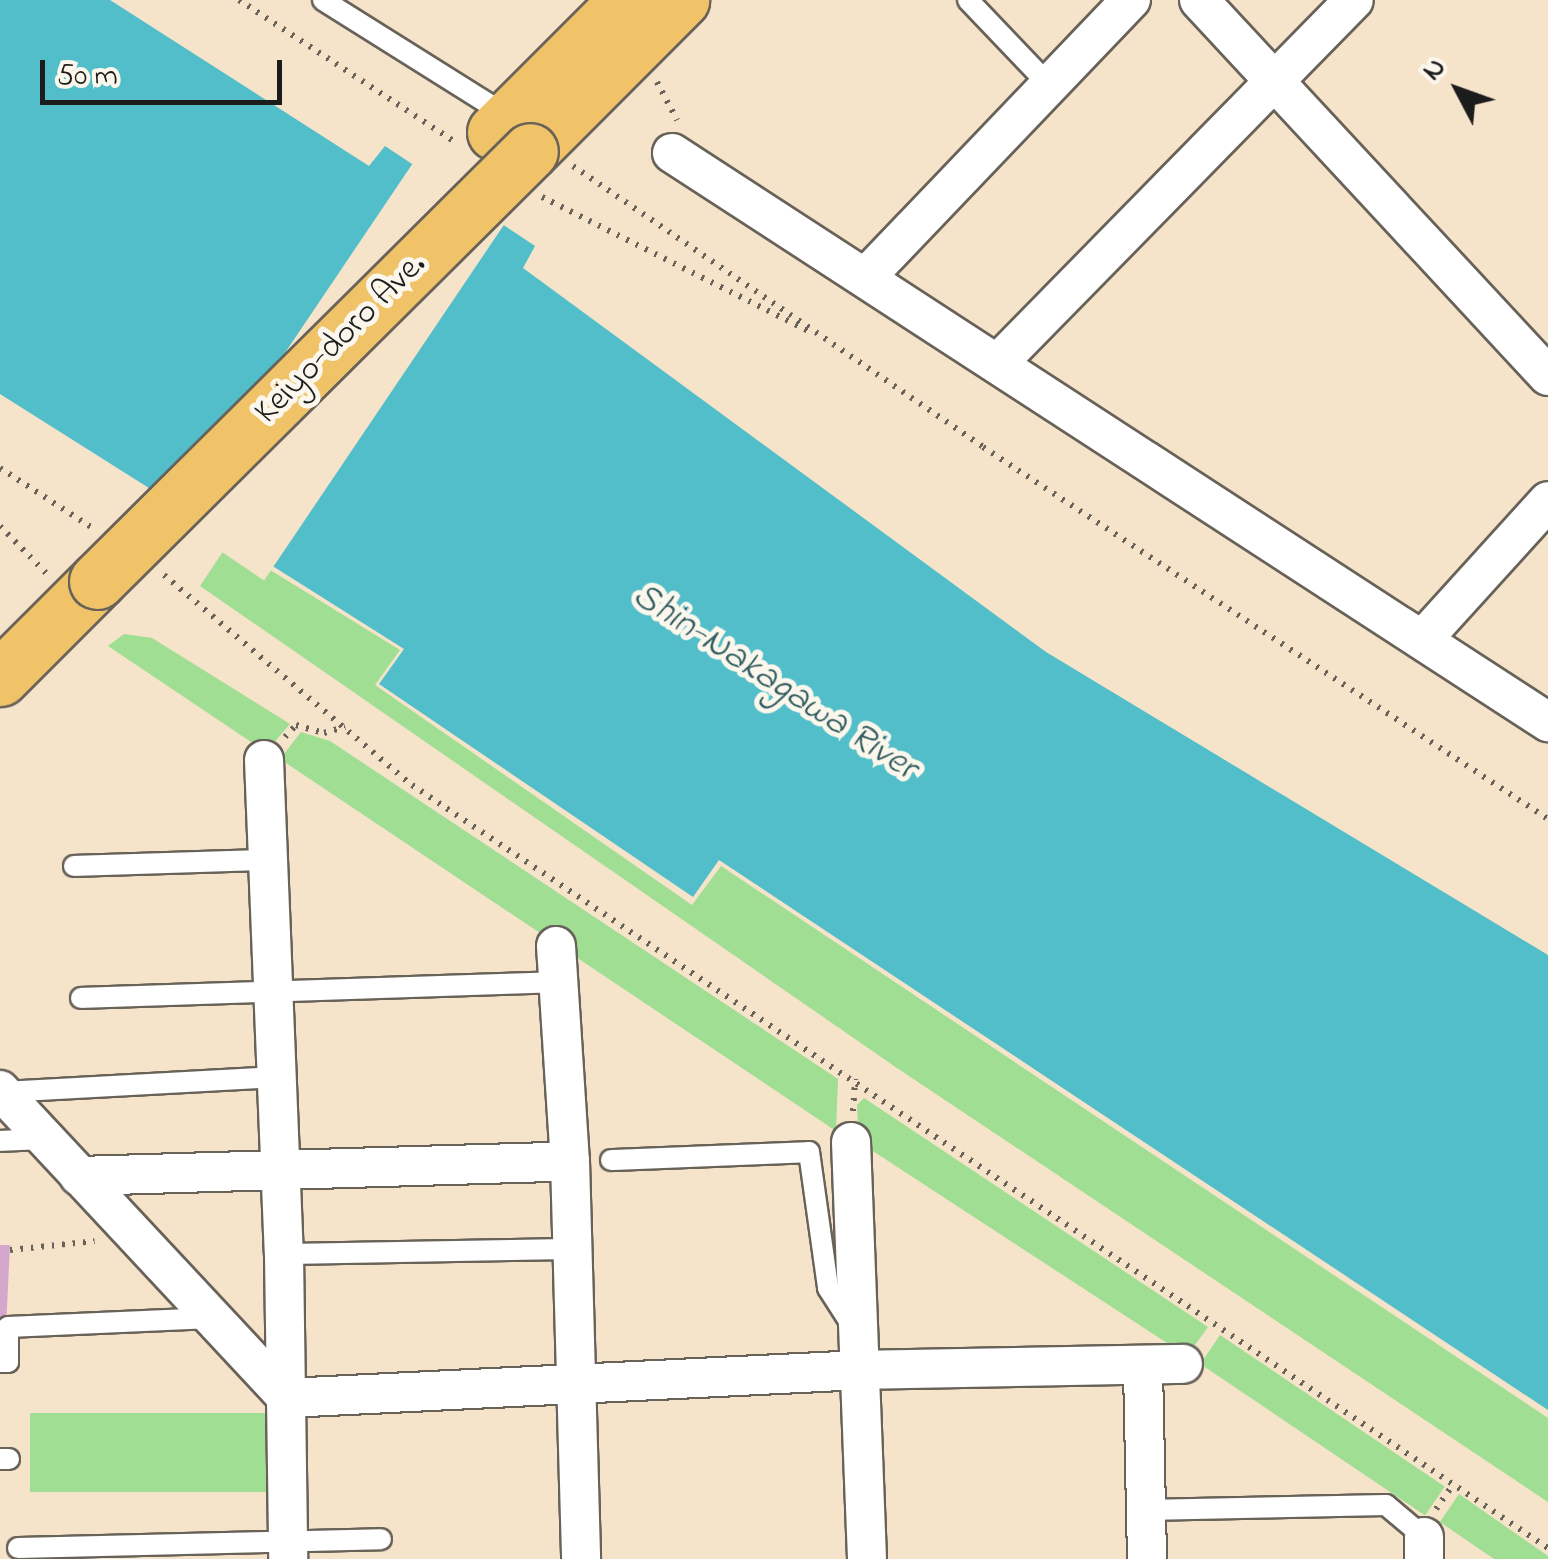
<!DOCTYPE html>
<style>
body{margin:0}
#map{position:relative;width:1548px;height:1559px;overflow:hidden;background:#f5e3ca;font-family:"Indie Flower",sans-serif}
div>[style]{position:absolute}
.green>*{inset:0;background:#9fde93;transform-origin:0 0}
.water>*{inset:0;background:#51bec9}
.pier>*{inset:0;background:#f5e3ca;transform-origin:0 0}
.building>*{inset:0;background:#d6a7cd}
.path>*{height:6px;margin-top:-3px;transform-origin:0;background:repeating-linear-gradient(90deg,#686259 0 2.5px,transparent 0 10.5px)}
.roads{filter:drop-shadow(2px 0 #686259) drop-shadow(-2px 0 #686259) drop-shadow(0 2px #686259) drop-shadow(0 -2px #686259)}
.service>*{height:20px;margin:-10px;padding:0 10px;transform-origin:10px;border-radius:10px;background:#fff}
.minor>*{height:38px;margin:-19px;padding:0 19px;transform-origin:19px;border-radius:19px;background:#fff}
.trunk>*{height:55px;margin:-27.5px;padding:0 27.5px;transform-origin:27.5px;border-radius:27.5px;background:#f0c369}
.bridges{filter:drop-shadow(2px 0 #686259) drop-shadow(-2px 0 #686259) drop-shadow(0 2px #686259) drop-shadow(0 -2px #686259)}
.trunk-bridge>*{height:55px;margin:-27.5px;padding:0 27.5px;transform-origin:27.5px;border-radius:27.5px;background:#f0c369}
span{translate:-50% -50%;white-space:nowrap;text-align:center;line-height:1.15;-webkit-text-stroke:10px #fbf7ec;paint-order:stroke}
.street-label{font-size:35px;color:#1c1c1c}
.water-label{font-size:38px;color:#315d61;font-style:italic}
.north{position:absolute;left:1408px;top:40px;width:100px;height:100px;-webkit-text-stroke:8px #fbf7ec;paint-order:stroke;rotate:311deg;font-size:28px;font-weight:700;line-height:40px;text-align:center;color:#1c1c1c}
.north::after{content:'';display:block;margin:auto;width:35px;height:45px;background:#1c1c1c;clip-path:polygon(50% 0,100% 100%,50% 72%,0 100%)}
.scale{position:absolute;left:40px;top:60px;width:242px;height:45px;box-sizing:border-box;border:5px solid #1c1c1c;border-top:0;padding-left:12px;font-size:30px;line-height:35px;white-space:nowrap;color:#1c1c1c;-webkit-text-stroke:8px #fbf7ec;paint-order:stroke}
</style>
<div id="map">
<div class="green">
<div style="clip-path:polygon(228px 544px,400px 650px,375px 685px,692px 905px,721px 866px,1548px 1418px,1548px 1502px,897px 1068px,200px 586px)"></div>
<div style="clip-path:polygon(124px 634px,152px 638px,290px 724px,266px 752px,108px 646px)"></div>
<div style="clip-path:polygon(301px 732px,330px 741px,838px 1079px,836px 1131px,280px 759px)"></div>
<div style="clip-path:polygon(864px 1098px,1208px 1327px,1187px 1356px,859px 1142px,857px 1105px)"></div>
<div style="left:1220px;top:1335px;width:271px;height:35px;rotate:34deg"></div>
<div style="left:268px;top:1413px;width:79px;height:238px;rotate:90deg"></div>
<div style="clip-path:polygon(1459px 1494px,1548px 1556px,1548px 1559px,1494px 1559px,1440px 1522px)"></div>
</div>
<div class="water">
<div style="clip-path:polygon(0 0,110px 0,369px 166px,385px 146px,535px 246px,523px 268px,1046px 652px,1548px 955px,1548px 1410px,719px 860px,693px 897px,379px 684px,404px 649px,0 394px)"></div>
</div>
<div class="pier">
<div style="left:415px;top:160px;width:110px;height:433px;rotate:34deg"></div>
</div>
<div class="building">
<div style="clip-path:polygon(0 1245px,10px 1245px,6px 1328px,0 1328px)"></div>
</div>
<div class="path">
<div style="left:239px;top:0;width:258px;rotate:33.3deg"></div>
<div style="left:657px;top:82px;width:43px;rotate:62.2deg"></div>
<div style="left:573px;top:166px;width:497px;rotate:34.4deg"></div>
<div style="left:983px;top:447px;width:676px;rotate:33.36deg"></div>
<div style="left:542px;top:197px;width:298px;rotate:26.7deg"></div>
<div style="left:0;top:468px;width:108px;rotate:33deg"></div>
<div style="left:0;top:526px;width:66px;rotate:45.6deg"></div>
<div style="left:164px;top:575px;width:325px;rotate:40.3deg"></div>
<div style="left:412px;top:785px;width:1368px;rotate:33.89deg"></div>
<div style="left:285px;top:737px;width:16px;rotate:-47deg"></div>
<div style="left:296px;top:725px;width:29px;rotate:16deg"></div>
<div style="left:324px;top:733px;width:22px;rotate:-16deg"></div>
<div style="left:853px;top:1111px;width:32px;rotate:-86deg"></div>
<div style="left:10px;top:1250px;width:85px;rotate:-6deg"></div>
<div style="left:1436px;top:1509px;width:28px;rotate:-55deg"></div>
</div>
<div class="roads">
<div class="service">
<div style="left:323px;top:0;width:218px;rotate:32.1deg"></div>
<div style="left:968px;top:0;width:117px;rotate:46.4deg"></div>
<div style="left:74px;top:866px;width:194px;rotate:-1.8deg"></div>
<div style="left:81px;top:998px;width:478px;rotate:-1.9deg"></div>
<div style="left:1px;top:1092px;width:276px;rotate:-3.1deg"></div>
<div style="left:0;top:1141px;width:45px;rotate:-2.5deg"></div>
<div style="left:611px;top:1160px;width:198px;rotate:-2.3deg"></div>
<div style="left:809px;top:1152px;width:137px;rotate:82deg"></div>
<div style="left:828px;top:1288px;width:43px;rotate:57.4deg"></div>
<div style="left:284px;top:1254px;width:287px;rotate:-1deg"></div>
<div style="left:0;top:1362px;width:8px"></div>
<div style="left:8px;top:1362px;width:35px;rotate:-90deg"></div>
<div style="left:8px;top:1327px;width:204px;rotate:-2.5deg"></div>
<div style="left:0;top:1459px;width:9px"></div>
<div style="left:1145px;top:1510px;width:241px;rotate:-1.2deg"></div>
<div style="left:1386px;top:1505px;width:50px;rotate:40.1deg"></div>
<div style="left:18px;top:1548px;width:363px;rotate:-1.4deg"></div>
</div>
<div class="minor">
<div style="left:1199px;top:0;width:513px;rotate:47.13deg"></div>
<div style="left:672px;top:153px;width:1045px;rotate:33.01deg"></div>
<div style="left:865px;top:278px;width:385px;rotate:-46.3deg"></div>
<div style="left:998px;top:363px;width:508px;rotate:-45.56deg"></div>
<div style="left:1423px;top:639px;width:186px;rotate:-47.8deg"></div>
<div style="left:264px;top:760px;width:494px;rotate:87.7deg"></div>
<div style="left:284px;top:1254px;width:305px;rotate:89.2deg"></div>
<div style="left:556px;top:946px;width:215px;rotate:86.3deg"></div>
<div style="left:570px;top:1161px;width:398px;rotate:88.4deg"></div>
<div style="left:0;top:1090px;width:421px;rotate:47deg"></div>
<div style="left:851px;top:1142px;width:417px;rotate:87.8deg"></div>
<div style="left:79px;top:1176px;width:491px;rotate:-1.7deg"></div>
<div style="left:1143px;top:1368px;width:191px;rotate:88.8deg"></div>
<div style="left:287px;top:1398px;width:576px;rotate:-2.79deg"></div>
<div style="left:862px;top:1370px;width:321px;rotate:-1.1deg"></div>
<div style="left:1424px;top:1537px;width:22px;rotate:90deg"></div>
</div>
<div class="trunk">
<div style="left:495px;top:132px;width:187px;rotate:-45deg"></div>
<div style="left:530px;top:151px;width:214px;rotate:-45deg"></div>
<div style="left:0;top:678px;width:137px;rotate:-45deg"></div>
</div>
</div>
<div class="bridges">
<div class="trunk-bridge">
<div style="left:97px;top:581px;width:610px;rotate:-44.8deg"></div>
</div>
</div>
<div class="street-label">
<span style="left:341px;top:339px;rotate:-45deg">Keiyo-doro Ave.</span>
</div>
<div class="water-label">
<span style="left:774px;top:683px;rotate:33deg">Shin-Nakagawa River</span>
</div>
<div class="north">N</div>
<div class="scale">50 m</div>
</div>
